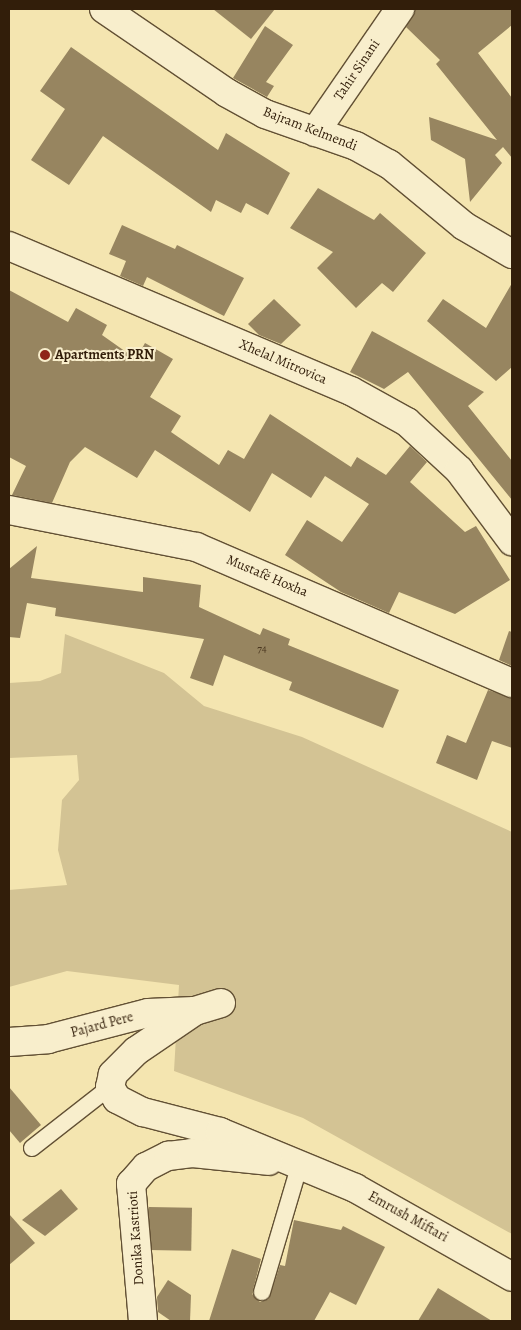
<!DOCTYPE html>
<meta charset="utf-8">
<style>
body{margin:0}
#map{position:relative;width:521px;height:1330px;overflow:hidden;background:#f4e5b0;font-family:Alegreya,serif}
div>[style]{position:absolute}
.green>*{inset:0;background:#d3c394}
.building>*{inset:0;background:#978560;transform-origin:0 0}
.roads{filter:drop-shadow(1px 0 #625034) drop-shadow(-1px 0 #625034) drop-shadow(0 1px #625034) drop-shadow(0 -1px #625034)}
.service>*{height:16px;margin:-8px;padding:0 8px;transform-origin:8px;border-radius:8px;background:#f8eecc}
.minor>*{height:28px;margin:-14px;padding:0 14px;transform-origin:14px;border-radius:14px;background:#f8eecc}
.dots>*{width:14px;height:14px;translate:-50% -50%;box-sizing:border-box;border:2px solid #f8eecc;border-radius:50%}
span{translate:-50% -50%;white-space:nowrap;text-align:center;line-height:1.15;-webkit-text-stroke:4px #f8eecc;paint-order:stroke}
.number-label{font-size:11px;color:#4b3820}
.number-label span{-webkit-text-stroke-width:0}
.street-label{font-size:14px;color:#321e0a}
.poi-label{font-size:14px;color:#321e0a;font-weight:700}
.left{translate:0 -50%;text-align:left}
.frame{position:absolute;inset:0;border:10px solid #321e0a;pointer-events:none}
</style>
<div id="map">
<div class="green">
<div style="clip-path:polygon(65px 634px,164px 673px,204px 706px,302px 737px,512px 832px,512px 1234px,303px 1118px,174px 1071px,179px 985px,67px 971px,9px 987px,9px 890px,67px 885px,58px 850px,62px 800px,79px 780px,77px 755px,9px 758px,9px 683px,40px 681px,61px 673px)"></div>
</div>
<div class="building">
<div style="clip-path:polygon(213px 9px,275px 9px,251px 39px)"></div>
<div style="clip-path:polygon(415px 9px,512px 9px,512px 25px,478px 53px,512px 98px,512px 158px,503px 147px,495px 155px,502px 163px,470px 202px,465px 159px,431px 140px,429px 117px,497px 140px,436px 64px,440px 60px,406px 27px)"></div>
<div style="clip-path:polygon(265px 26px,293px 45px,266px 82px,274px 86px,267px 97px,233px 78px)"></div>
<div style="clip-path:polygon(71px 47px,218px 150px,226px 133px,290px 173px,268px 215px,246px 203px,241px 213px,216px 200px,211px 212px,103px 136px,69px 185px,31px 160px,65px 109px,40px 91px)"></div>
<div style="clip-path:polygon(318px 188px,374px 220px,380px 213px,426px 253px,393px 292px,382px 283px,356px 308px,317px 268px,333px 252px,290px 228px)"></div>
<div style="clip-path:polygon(122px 225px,175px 249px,177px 245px,244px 278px,224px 316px,147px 277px,143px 286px,120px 276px,126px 261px,109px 254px)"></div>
<div style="clip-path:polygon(512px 283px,512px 367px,496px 381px,427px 321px,443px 299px,486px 328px)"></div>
<div style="clip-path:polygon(9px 290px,68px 322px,76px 308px,107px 325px,102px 335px,136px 359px,145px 343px,173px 359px,150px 397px,181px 416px,171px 432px,219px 465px,228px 450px,244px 459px,270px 414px,351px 467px,357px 457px,386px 475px,410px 446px,427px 462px,410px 482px,465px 532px,476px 526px,510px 580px,455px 614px,399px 592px,389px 613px,341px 592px,285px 555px,307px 520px,342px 542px,369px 504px,325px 476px,311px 498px,272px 473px,250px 512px,155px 450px,137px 478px,85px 447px,70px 462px,52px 503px,12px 495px,26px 466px,9px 457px)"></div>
<div style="clip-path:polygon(274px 299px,301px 325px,281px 344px,259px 335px,248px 324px)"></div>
<div style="clip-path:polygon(372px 331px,484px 392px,468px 406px,512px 461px,512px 500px,408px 372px,384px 389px,350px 372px)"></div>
<div style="clip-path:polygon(37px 546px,31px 578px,143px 592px,143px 577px,201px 585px,199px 607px,260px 635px,263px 628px,290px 639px,288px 645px,399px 690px,383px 728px,289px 690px,292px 682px,224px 655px,213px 686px,190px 678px,204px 639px,55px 616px,56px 608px,27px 603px,20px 638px,9px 637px,9px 569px)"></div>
<div style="clip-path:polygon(509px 631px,512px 632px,512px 666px,499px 660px)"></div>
<div style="clip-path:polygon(488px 690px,512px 698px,512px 748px,492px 741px,477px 780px,436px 763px,447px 735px,466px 743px)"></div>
<div style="clip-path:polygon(9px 1087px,41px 1125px,20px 1143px,9px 1130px)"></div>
<div style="clip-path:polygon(61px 1189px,78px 1209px,45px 1236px,22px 1220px)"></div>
<div style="left:149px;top:1207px;width:43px;height:43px;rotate:1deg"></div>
<div style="clip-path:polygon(9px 1214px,35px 1243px,9px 1265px)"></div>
<div style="clip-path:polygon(294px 1220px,341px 1230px,343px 1226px,385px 1247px,356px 1305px,330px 1292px,314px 1321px,209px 1321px,232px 1249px,261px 1259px,252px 1294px,260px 1302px,269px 1299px,280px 1265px,285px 1266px)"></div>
<div style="clip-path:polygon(168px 1280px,191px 1295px,190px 1321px,171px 1321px,158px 1312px,157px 1297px)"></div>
<div style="clip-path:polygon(438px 1288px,492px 1321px,418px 1321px)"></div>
</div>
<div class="roads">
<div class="service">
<div style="left:32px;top:1148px;width:99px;rotate:-38deg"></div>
<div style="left:262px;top:1292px;width:134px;rotate:-73.5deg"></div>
</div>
<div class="minor">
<div style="left:104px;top:9px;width:149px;rotate:34.3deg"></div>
<div style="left:227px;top:93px;width:43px;rotate:28.9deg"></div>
<div style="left:265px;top:114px;width:96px;rotate:19.4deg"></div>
<div style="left:356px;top:146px;width:38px;rotate:29deg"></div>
<div style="left:389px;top:164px;width:97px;rotate:39.6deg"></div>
<div style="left:464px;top:226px;width:56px;rotate:30.3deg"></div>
<div style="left:315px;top:132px;width:150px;rotate:-55.4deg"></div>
<div style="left:9px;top:246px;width:371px;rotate:23deg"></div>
<div style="left:351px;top:391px;width:64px;rotate:29deg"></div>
<div style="left:407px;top:422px;width:71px;rotate:42.7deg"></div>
<div style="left:459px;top:470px;width:89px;rotate:53.3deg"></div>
<div style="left:9px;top:510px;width:191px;rotate:11.2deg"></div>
<div style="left:196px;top:547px;width:344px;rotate:23.3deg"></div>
<div style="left:221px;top:1003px;width:27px;rotate:163deg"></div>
<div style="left:195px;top:1011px;width:71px;rotate:145.9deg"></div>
<div style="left:136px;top:1051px;width:33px;rotate:135deg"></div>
<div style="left:113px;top:1074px;width:13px;rotate:103deg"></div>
<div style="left:110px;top:1087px;width:14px;rotate:60deg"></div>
<div style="left:117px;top:1099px;width:29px;rotate:27deg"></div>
<div style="left:143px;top:1112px;width:80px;rotate:14.6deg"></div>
<div style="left:220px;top:1132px;width:146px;rotate:22.5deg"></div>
<div style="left:355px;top:1188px;width:180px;rotate:29.5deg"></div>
<div style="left:9px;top:1042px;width:39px;rotate:-4deg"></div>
<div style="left:48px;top:1039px;width:103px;rotate:-14.6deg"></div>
<div style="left:148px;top:1013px;width:46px;rotate:-2.5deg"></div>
<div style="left:143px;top:1321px;width:138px;rotate:-95deg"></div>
<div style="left:131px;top:1184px;width:23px;rotate:-49deg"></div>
<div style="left:146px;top:1167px;width:25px;rotate:-27deg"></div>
<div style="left:168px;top:1156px;width:24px;rotate:-7deg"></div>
<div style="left:192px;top:1153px;width:77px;rotate:5.9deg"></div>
</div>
</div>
<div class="dots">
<div style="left:45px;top:355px;background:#8f2418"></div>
</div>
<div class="number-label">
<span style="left:262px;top:649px">74</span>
</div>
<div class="street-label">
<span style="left:357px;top:70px;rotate:-56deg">Tahir Sinani</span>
<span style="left:310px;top:129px;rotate:21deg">Bajram Kelmendi</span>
<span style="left:283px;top:362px;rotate:23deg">Xhelal Mitrovica</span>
<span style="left:267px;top:576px;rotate:23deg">Mustafë Hoxha</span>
<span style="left:102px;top:1025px;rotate:-15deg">Pajard Pere</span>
<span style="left:408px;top:1217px;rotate:29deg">Emrush Miftari</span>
<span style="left:136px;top:1238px;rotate:-94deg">Donika Kastrioti</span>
</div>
<div class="poi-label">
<span class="left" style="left:55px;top:355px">Apartments PRN</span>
</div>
<div class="frame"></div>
</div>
